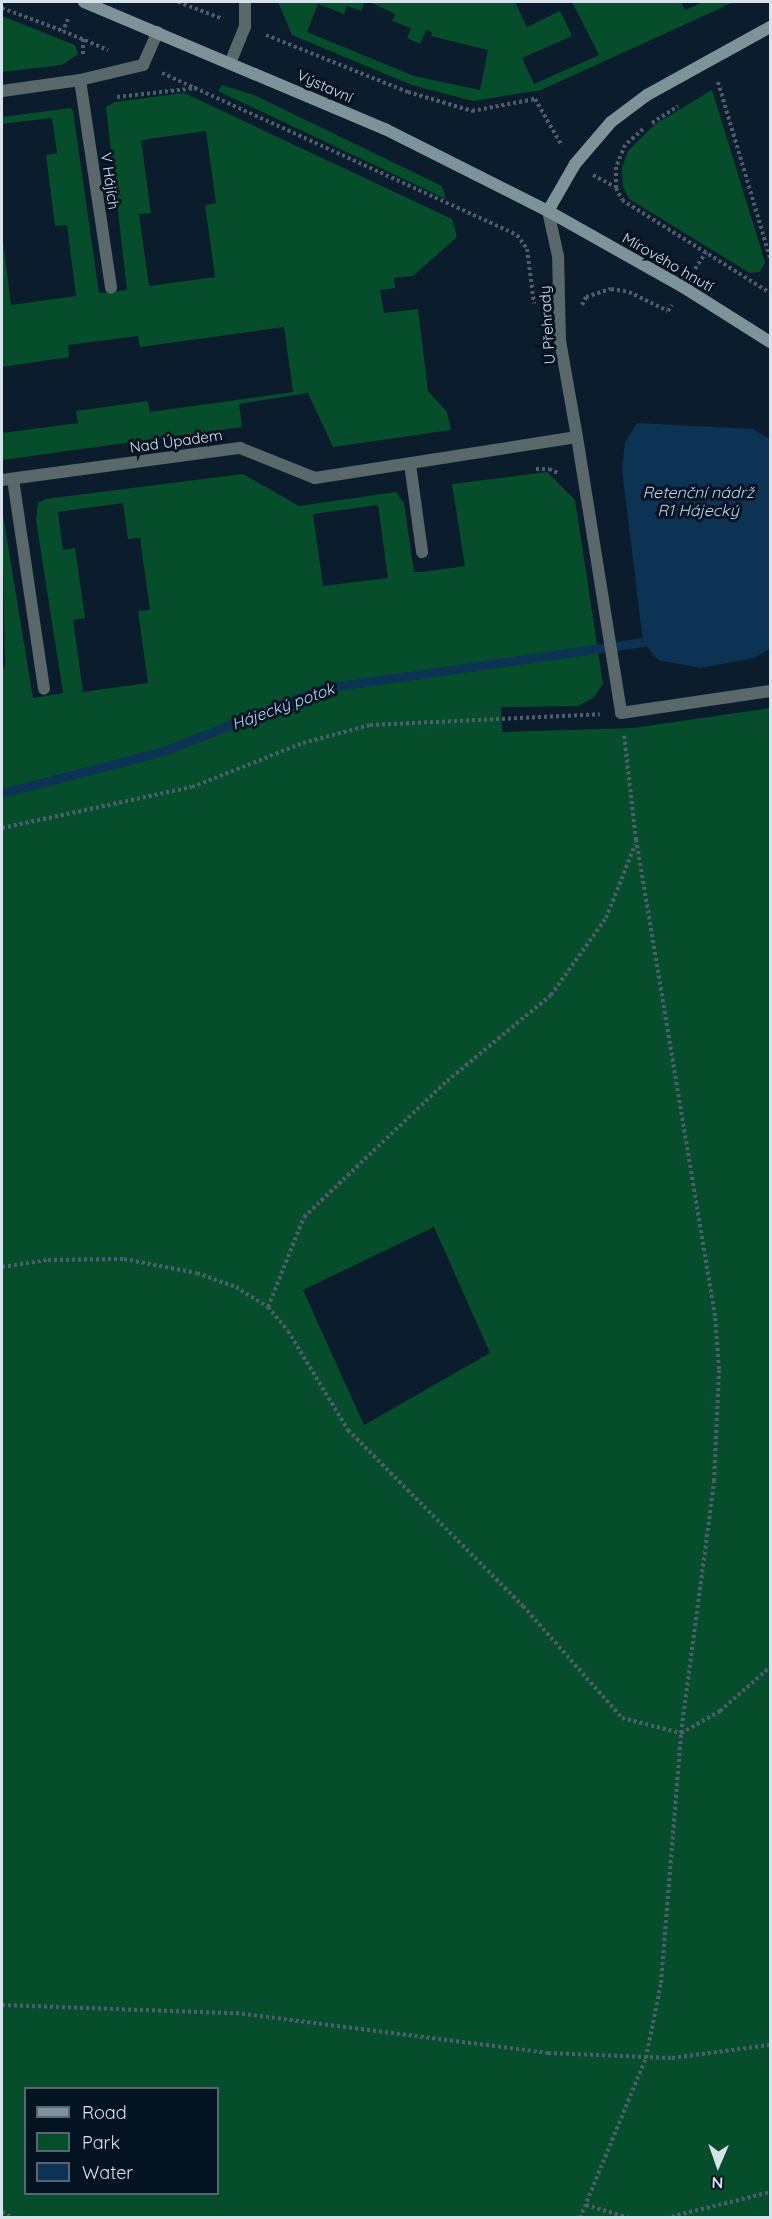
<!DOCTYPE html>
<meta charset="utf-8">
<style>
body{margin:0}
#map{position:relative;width:772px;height:2219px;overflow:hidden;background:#0b1c2c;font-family:Quicksand,sans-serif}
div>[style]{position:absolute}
.green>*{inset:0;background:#064d2b}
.water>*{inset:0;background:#0c3254}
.stream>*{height:9px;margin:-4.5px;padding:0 4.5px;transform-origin:4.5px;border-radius:4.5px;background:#0c3254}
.path>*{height:4px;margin-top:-2px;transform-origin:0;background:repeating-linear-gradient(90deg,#4e5d6b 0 3px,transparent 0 6px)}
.lane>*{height:12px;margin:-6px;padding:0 6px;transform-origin:6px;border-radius:6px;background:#5a676b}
.street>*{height:12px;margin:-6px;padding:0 6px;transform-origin:6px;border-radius:6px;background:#5a676b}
.secondary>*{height:12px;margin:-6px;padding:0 6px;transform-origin:6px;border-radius:6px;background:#7e9399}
span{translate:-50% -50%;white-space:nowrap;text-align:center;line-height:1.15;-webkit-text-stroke:6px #041322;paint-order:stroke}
.street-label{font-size:15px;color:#d7e2ed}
.water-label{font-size:16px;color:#bdd8f5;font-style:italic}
.frame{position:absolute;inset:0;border:3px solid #d7e2ed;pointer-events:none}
.legend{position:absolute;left:24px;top:2087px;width:195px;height:108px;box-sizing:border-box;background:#041322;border:2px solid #586673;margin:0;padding:8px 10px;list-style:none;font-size:18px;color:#d7e2ed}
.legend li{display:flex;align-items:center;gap:12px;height:30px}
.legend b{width:30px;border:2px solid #586673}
.north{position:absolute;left:688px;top:2135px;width:60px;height:60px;-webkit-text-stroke:4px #041322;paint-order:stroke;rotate:182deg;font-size:16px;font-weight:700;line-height:24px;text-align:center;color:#d7e2ed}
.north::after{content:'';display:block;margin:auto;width:21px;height:27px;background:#d7e2ed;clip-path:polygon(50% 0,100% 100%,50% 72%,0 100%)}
</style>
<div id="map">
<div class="green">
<div style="clip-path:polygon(278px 2px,365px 2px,361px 11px,347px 6px,344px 14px,318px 4px,307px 32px,414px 76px,480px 90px,488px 50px,431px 36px,432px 32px,426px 30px,420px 44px,407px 38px,411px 28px,392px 21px,395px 14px,370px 2px,515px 2px,527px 27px,560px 11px,572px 36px,522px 58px,534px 84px,599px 55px,572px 2px,681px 2px,685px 10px,703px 2px,734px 2px,541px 90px,473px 101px,412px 85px,292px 35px)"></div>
<div style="clip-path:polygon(2px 16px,75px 45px,78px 54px,62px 65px,2px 72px)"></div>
<div style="clip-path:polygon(222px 85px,254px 95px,442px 186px,446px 199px,218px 91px)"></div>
<div style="clip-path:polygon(712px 90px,765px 262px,760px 272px,750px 273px,629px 199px,623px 186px,622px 167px,628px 151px,654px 125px)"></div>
<div style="clip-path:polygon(evenodd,184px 93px,452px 219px,457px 237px,413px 276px,394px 278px,395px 288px,380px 290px,384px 313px,418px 309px,428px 391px,447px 412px,451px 430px,333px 447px,308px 393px,239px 404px,242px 427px,2px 460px,2px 433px,78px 423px,76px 411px,148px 401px,150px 412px,293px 392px,284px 327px,140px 347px,138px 336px,68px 345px,69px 357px,2px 367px,2px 233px,11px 305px,76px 296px,67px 225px,55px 226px,46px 155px,57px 153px,52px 118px,2px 124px,2px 117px,71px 108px,73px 111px,99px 293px,127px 290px,106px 107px,115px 102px,184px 93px,206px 131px,216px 203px,205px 205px,215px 277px,149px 286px,139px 214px,151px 213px,141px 140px,206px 131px)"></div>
<div style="clip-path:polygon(evenodd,547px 472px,575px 500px,603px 684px,593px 698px,578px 706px,501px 707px,502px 732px,633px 728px,770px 708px,770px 2217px,2px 2217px,2px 668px,5px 667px,2px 509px,33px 698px,63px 693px,36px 520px,38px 503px,45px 499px,243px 474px,299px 506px,396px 492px,404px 503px,414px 572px,422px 572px,465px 566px,452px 484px,547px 472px,123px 503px,128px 539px,140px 538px,150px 610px,138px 611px,148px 683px,83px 692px,73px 620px,85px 618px,75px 548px,63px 550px,58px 512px,123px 503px,547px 472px,378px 505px,388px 578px,323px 586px,313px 514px,378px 505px,547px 472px,434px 1227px,490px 1353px,364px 1425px,303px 1290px,434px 1227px,547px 472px,218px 2088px,218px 2194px,26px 2194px,26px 2088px,218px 2088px)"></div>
</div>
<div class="water">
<div style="clip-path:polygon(637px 423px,753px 429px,770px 439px,770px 649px,754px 658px,701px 668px,658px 660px,643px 642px,622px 469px,625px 442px)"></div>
</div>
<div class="stream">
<div style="left:2px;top:793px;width:167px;rotate:-14.5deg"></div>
<div style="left:164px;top:751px;width:172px;rotate:-21.5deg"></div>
<div style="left:324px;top:688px;width:322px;rotate:-8.2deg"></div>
</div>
<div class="path">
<div style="left:178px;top:2px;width:48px;rotate:20.7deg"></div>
<div style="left:2px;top:8px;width:65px;rotate:20.7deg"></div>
<div style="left:68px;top:19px;width:13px;rotate:113deg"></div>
<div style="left:63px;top:31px;width:49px;rotate:22.9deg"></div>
<div style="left:266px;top:35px;width:153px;rotate:21.9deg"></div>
<div style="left:408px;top:92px;width:67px;rotate:16.5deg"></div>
<div style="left:472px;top:111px;width:64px;rotate:-10.8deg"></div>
<div style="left:535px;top:99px;width:54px;rotate:60.1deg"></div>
<div style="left:83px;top:39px;width:17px;rotate:90deg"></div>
<div style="left:162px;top:73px;width:390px;rotate:24.5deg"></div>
<div style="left:517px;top:235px;width:17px;rotate:54deg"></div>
<div style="left:527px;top:249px;width:55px;rotate:82.7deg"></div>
<div style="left:718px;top:82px;width:183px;rotate:73.5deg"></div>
<div style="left:117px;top:97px;width:80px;rotate:-6.5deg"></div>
<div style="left:652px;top:123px;width:31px;rotate:-33deg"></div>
<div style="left:643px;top:129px;width:24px;rotate:138deg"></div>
<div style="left:625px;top:145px;width:24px;rotate:112deg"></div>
<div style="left:616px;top:167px;width:21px;rotate:90deg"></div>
<div style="left:616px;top:188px;width:13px;rotate:63deg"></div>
<div style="left:622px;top:200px;width:175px;rotate:32.1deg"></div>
<div style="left:593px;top:175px;width:25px;rotate:29deg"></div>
<div style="left:695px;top:269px;width:20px;rotate:-57deg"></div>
<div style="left:582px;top:305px;width:9px;rotate:-63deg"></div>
<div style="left:586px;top:297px;width:26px;rotate:-18deg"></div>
<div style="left:611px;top:289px;width:18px;rotate:9deg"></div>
<div style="left:629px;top:292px;width:43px;rotate:26deg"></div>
<div style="left:668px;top:311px;width:7px;rotate:-56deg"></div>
<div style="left:536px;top:469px;width:13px"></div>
<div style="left:549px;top:469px;width:12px;rotate:24deg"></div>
<div style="left:2px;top:828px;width:194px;rotate:-12.2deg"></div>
<div style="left:192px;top:787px;width:119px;rotate:-21.6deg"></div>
<div style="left:303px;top:743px;width:69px;rotate:-15deg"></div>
<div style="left:370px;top:725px;width:230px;rotate:-2.7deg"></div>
<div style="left:2px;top:1267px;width:47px;rotate:-8.7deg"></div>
<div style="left:48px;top:1260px;width:76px;rotate:-0.8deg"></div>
<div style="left:124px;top:1259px;width:74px;rotate:10.9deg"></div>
<div style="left:197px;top:1273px;width:41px;rotate:19.7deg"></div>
<div style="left:236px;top:1287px;width:38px;rotate:32deg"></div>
<div style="left:268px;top:1307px;width:31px;rotate:50deg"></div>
<div style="left:288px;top:1331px;width:116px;rotate:58.8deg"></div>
<div style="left:348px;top:1430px;width:248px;rotate:45.2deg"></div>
<div style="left:523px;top:1606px;width:149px;rotate:48.5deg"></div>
<div style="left:622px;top:1718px;width:61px;rotate:14.3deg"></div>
<div style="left:681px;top:1733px;width:45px;rotate:-29.4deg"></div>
<div style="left:720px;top:1711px;width:67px;rotate:-41.3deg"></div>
<div style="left:268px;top:1307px;width:97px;rotate:-68.2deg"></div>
<div style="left:304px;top:1217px;width:197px;rotate:-43.6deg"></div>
<div style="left:447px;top:1081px;width:135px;rotate:-39.6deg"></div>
<div style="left:551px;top:995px;width:95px;rotate:-54.5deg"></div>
<div style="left:606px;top:918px;width:79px;rotate:-68.3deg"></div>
<div style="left:2px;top:2005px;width:234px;rotate:2deg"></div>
<div style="left:236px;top:2013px;width:315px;rotate:7.3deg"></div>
<div style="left:548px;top:2053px;width:124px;rotate:2.3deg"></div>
<div style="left:672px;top:2058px;width:99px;rotate:-7.6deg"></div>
<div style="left:586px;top:2205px;width:46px;rotate:16.5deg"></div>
<div style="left:2px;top:2212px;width:13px;rotate:29deg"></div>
<div style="left:580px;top:2218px;width:173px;rotate:-67.6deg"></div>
<div style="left:646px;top:2058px;width:76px;rotate:-78.7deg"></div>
<div style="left:661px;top:1983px;width:251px;rotate:-85.4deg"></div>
<div style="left:681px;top:1733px;width:254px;rotate:-82.5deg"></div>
<div style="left:714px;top:1481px;width:112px;rotate:-87.4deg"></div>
<div style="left:719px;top:1369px;width:53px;rotate:-94.3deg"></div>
<div style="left:715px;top:1316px;width:483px;rotate:-99.4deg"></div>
<div style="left:636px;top:840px;width:106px;rotate:-96.5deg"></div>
<div style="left:666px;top:2218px;width:107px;rotate:-14deg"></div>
</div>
<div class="lane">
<div style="left:577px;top:437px;width:279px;rotate:80.9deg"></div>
<div style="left:621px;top:713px;width:151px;rotate:-8.4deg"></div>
</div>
<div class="street">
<div style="left:231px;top:61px;width:37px;rotate:-68deg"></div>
<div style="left:245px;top:27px;width:25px;rotate:-90deg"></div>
<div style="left:80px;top:80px;width:210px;rotate:81.5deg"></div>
<div style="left:2px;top:91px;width:79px;rotate:-8deg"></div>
<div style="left:80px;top:80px;width:65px;rotate:-13.4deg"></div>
<div style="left:143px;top:65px;width:36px;rotate:-66deg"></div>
<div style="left:410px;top:464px;width:89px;rotate:82.2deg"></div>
<div style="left:13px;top:479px;width:212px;rotate:81.6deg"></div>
<div style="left:2px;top:480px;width:240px;rotate:-7.7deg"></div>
<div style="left:240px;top:448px;width:81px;rotate:21.8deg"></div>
<div style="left:315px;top:478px;width:265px;rotate:-8.9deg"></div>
<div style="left:577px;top:437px;width:97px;rotate:-100deg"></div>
<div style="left:560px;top:341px;width:85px;rotate:-91.3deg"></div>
<div style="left:558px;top:256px;width:46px;rotate:-102.5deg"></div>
</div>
<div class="secondary">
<div style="left:84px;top:2px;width:327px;rotate:22.9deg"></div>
<div style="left:385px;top:129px;width:182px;rotate:26.7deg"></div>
<div style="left:548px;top:211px;width:155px;rotate:29.4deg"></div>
<div style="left:683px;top:287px;width:103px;rotate:32.3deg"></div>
<div style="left:548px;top:211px;width:54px;rotate:-60.1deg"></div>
<div style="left:575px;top:164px;width:55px;rotate:-49.4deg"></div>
<div style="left:611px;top:122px;width:45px;rotate:-36.9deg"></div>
<div style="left:647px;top:95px;width:141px;rotate:-28.9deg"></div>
</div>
<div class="street-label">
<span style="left:325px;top:86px;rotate:24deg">Výstavní</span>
<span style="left:110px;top:181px;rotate:82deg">V Hájích</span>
<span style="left:668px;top:262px;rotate:30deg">Mírového hnutí</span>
<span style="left:547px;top:325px;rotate:-94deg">U Přehrady</span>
<span style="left:176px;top:441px;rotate:-8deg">Nad Úpadem</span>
</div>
<div class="water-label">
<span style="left:698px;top:501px">Retenční nádrž<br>R1 Hájecký</span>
<span style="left:283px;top:706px;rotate:-20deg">Hájecký potok</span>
</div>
<div class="frame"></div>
<ul class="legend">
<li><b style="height:8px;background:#7e9399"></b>Road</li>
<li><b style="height:16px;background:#064d2b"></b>Park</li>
<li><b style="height:16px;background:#0c3254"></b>Water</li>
</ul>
<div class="north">N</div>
</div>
